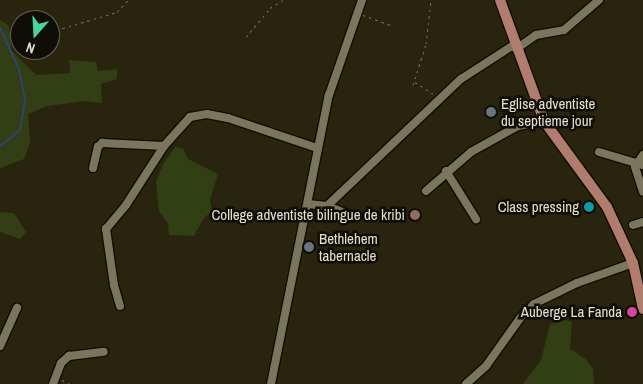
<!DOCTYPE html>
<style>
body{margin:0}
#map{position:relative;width:643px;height:384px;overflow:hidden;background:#29240d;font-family:"Archivo Narrow",sans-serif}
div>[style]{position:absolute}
.green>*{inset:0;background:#323e14}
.stream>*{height:2px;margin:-1px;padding:0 1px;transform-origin:1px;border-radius:1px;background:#30446c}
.path>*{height:1px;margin-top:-0.5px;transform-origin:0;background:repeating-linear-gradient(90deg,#716d59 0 2.5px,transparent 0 6.5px)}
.roads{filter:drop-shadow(1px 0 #120d00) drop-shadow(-1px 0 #120d00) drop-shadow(0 1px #120d00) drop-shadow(0 -1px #120d00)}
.minor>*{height:8px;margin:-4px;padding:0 4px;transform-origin:4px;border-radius:4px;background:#7a755b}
.major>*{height:10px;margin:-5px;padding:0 5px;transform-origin:5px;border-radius:5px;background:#af7c6e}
.dots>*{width:14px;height:14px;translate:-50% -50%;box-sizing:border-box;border:2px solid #0f0d05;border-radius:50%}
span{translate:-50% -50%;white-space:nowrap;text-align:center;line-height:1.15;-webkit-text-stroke:5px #0f0d05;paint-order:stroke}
.poi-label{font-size:15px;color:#e3e0d2}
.left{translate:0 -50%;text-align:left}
.right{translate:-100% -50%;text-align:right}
.north{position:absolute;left:10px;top:10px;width:50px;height:50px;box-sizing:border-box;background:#0f0d05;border:1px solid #646157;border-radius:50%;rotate:199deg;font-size:14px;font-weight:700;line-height:20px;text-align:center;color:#e3e0d2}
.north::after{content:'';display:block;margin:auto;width:18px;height:22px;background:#4ad49c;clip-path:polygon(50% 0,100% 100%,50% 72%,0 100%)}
</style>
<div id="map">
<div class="green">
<div style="clip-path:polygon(0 20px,9px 26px,12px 51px,36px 75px,70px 73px,69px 60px,96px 62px,98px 71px,117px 69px,117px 79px,101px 84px,102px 103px,85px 101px,47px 106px,28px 114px,30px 143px,24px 159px,0 168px)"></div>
<div style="clip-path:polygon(175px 147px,183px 148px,188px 159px,218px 174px,210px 200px,212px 211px,204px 218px,194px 236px,169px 235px,168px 224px,159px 211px,156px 182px,162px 166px)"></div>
<div style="clip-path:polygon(0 212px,14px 213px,26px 232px,20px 239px,0 232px)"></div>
<div style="clip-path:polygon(567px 320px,572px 322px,570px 349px,587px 360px,593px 369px,594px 384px,523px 384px,541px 360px,550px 324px)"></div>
</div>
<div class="stream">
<div style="left:0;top:28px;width:45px;rotate:65.1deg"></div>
<div style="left:19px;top:69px;width:32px;rotate:79deg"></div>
<div style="left:25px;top:100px;width:30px;rotate:99deg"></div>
<div style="left:20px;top:130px;width:26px;rotate:141deg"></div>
</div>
<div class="path">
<div style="left:363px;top:15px;width:32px;rotate:20deg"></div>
<div style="left:50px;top:32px;width:70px;rotate:-16.6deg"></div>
<div style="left:117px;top:12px;width:16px;rotate:-47deg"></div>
<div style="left:246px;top:37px;width:38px;rotate:-50deg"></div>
<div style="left:270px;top:8px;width:15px;rotate:-32deg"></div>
<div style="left:415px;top:82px;width:24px;rotate:33deg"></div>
<div style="left:413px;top:85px;width:43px;rotate:-72.4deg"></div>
<div style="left:426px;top:44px;width:44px;rotate:-83.5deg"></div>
<div style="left:62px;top:380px;width:9px;rotate:27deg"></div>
</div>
<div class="roads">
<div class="minor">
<div style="left:516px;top:49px;width:24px;rotate:-35deg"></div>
<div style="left:536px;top:35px;width:28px;rotate:-10deg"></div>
<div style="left:564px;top:30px;width:46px;rotate:-40.6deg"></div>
<div style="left:599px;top:152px;width:46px;rotate:16.5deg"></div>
<div style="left:643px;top:155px;width:14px;rotate:124deg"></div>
<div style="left:635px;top:167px;width:26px;rotate:72deg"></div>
<div style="left:93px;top:168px;width:22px;rotate:-77deg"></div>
<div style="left:98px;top:147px;width:6px;rotate:-45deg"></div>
<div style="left:102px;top:143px;width:62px;rotate:2.8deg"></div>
<div style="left:446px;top:171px;width:57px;rotate:58deg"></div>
<div style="left:426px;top:191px;width:60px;rotate:-40.9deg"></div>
<div style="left:471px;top:152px;width:54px;rotate:-29deg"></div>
<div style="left:518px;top:126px;width:26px;rotate:-11deg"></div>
<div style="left:308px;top:204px;width:19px;rotate:6deg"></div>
<div style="left:327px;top:206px;width:185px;rotate:-43.5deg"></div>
<div style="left:461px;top:79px;width:64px;rotate:-32.9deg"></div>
<div style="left:327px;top:206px;width:31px;rotate:21deg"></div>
<div style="left:633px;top:225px;width:10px;rotate:-17deg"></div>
<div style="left:120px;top:306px;width:22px;rotate:-106deg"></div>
<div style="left:114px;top:285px;width:57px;rotate:-98.1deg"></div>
<div style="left:106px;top:229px;width:31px;rotate:-50deg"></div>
<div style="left:126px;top:205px;width:70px;rotate:-57.2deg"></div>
<div style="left:164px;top:146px;width:39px;rotate:-48deg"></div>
<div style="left:190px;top:117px;width:17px;rotate:-10deg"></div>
<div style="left:207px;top:114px;width:21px;rotate:11deg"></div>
<div style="left:228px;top:118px;width:94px;rotate:18.6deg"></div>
<div style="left:0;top:346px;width:42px;rotate:-65.9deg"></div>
<div style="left:53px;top:384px;width:22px;rotate:-69deg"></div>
<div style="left:61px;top:363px;width:11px;rotate:-41deg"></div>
<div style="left:69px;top:356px;width:35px;rotate:-7deg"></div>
<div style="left:271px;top:384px;width:295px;rotate:-78.7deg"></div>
<div style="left:329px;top:95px;width:101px;rotate:-70.8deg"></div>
<div style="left:466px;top:384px;width:27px;rotate:-42deg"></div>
<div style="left:486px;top:366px;width:60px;rotate:-54.5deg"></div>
<div style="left:521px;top:317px;width:18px;rotate:-45deg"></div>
<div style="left:534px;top:304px;width:48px;rotate:-26deg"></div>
<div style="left:577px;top:283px;width:59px;rotate:-19.7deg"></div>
</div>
<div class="major">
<div style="left:500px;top:0;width:129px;rotate:70deg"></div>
<div style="left:544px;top:121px;width:107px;rotate:53.8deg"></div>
<div style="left:607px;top:207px;width:62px;rotate:65.1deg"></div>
<div style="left:633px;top:263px;width:47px;rotate:77.7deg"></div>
</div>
</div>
<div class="dots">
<div style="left:491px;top:112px;background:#6b7280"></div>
<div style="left:589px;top:207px;background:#0f9aa8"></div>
<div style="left:415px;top:215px;background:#8d6e63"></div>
<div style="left:309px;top:247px;background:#6b7280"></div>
<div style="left:632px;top:312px;background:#d1479c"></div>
</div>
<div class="poi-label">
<span class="left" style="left:501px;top:112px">Eglise adventiste<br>du septieme jour</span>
<span class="right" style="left:579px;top:207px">Class pressing</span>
<span class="right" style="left:405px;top:215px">College adventiste bilingue de kribi</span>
<span class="left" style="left:319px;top:247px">Bethlehem<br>tabernacle</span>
<span class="right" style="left:622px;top:312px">Auberge La Fanda</span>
</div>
<div class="north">N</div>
</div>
